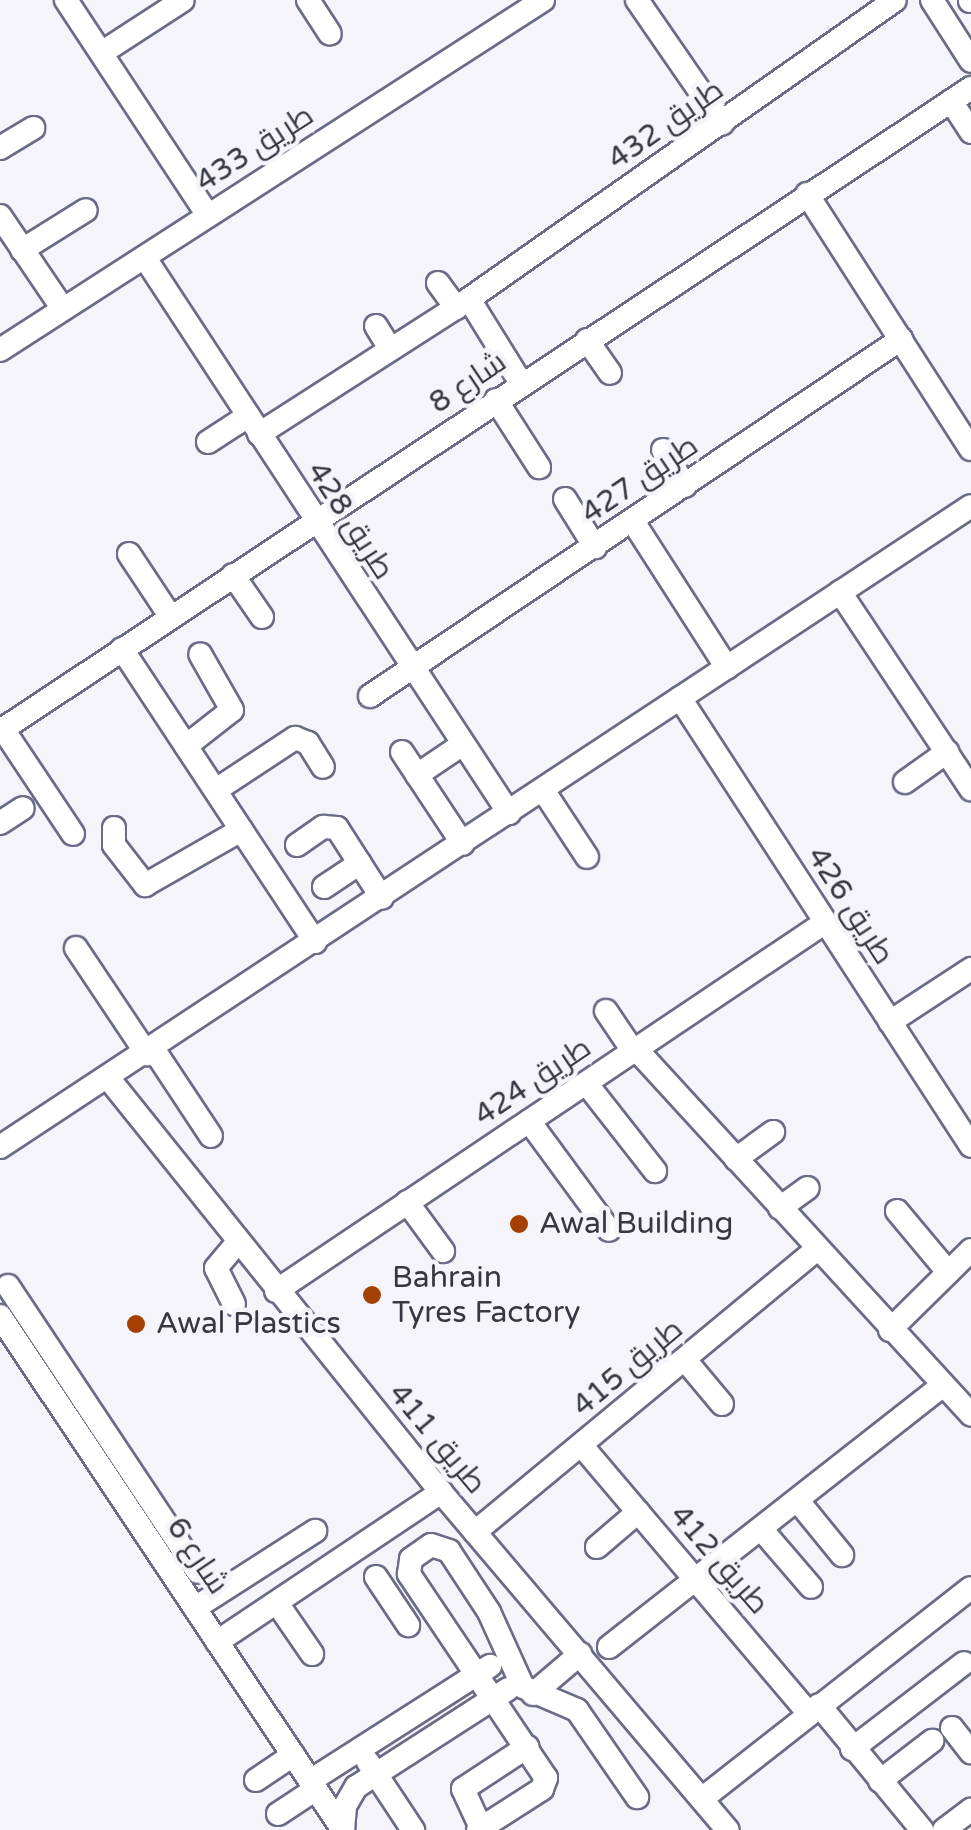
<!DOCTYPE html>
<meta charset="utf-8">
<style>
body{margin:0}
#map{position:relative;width:971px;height:1830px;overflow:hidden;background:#f4f4fa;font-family:"Varela Round",Cairo,sans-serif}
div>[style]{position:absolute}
.roads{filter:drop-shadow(2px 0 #6a6c85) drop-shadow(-2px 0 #6a6c85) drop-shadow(0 2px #6a6c85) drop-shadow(0 -2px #6a6c85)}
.minor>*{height:22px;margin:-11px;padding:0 11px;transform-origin:11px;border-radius:11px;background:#fff}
.dots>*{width:28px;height:28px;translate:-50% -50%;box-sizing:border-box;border:5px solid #f4f4fa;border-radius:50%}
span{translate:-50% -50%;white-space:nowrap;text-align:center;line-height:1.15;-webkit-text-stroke:9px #f4f4fa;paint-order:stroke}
.street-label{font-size:30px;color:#363742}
.poi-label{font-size:30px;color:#363742}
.left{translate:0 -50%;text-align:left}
</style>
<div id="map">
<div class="roads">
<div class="minor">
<div style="left:66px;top:0;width:258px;rotate:56.6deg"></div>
<div style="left:308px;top:0;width:40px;rotate:57.1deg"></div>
<div style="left:637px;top:0;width:150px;rotate:55.4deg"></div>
<div style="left:932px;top:0;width:72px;rotate:57.4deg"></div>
<div style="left:970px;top:1px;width:1px;rotate:-45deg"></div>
<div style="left:103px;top:52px;width:95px;rotate:-33deg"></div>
<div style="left:951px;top:101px;width:37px;rotate:57deg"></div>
<div style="left:0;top:148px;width:39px;rotate:-31deg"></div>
<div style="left:807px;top:194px;width:303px;rotate:57.3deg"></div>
<div style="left:0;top:216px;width:112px;rotate:55.9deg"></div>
<div style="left:22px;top:250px;width:75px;rotate:-32deg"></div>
<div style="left:145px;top:258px;width:664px;rotate:56.74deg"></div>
<div style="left:438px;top:283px;width:31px;rotate:54deg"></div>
<div style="left:469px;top:299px;width:99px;rotate:58.2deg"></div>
<div style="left:376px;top:326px;width:26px;rotate:58deg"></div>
<div style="left:587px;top:340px;width:40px;rotate:55.1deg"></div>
<div style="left:0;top:350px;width:646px;rotate:-32.8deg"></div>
<div style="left:496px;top:400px;width:80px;rotate:57.3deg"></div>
<div style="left:259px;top:434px;width:250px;rotate:-32.7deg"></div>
<div style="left:469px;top:299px;width:520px;rotate:-35.06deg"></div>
<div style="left:208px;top:442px;width:48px;rotate:-33deg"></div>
<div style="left:663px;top:450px;width:42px;rotate:58.6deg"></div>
<div style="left:565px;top:499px;width:57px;rotate:58deg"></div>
<div style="left:634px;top:523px;width:172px;rotate:57.3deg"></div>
<div style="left:129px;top:554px;width:74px;rotate:56.5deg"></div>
<div style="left:233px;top:575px;width:51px;rotate:55.4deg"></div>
<div style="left:840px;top:592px;width:237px;rotate:56.4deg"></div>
<div style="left:122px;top:649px;width:351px;rotate:56.6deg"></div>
<div style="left:370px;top:696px;width:640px;rotate:-33.91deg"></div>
<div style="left:680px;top:698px;width:534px;rotate:56.99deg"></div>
<div style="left:3px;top:729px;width:126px;rotate:56.3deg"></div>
<div style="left:0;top:731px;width:1165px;rotate:-33.51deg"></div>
<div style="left:186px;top:746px;width:58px;rotate:-38deg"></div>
<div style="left:232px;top:710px;width:64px;rotate:-119.7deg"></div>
<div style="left:402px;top:752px;width:110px;rotate:56.5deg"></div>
<div style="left:417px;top:775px;width:55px;rotate:-34deg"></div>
<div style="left:905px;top:782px;width:52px;rotate:-35.5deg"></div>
<div style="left:216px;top:790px;width:95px;rotate:-33.4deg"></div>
<div style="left:295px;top:738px;width:14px;rotate:21deg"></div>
<div style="left:308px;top:743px;width:28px;rotate:58deg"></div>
<div style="left:543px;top:790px;width:80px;rotate:56.7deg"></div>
<div style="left:0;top:823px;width:27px;rotate:-33deg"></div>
<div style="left:114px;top:828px;width:17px;rotate:90deg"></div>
<div style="left:114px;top:845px;width:51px;rotate:52.2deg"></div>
<div style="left:145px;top:885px;width:111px;rotate:-29.8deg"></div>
<div style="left:297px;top:845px;width:32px;rotate:-35deg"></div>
<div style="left:323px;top:827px;width:14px;rotate:4deg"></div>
<div style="left:337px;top:828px;width:83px;rotate:57.3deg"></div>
<div style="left:324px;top:887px;width:43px;rotate:-33.7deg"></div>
<div style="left:76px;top:948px;width:128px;rotate:56.2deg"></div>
<div style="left:606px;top:1011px;width:48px;rotate:56deg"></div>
<div style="left:890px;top:1022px;width:97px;rotate:-33.2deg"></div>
<div style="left:636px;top:1049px;width:496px;rotate:47.5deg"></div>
<div style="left:154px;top:1050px;width:103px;rotate:56.5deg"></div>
<div style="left:109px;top:1079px;width:530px;rotate:51.21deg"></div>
<div style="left:441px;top:1492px;width:443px;rotate:49.7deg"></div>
<div style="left:586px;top:1083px;width:112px;rotate:51.9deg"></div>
<div style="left:529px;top:1121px;width:135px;rotate:53.7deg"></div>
<div style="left:0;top:1147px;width:1163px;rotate:-33.43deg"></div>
<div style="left:736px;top:1159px;width:46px;rotate:-36.1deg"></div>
<div style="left:407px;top:1202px;width:61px;rotate:53.7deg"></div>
<div style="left:780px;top:1208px;width:34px;rotate:-36deg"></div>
<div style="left:897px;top:1211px;width:80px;rotate:50.1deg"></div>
<div style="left:8px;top:1286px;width:343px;rotate:56.4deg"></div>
<div style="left:276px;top:1291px;width:660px;rotate:-33.88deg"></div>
<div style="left:234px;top:1304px;width:40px;rotate:-116.6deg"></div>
<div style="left:216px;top:1268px;width:33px;rotate:-50deg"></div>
<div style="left:0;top:1316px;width:618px;rotate:56.28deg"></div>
<div style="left:890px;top:1330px;width:114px;rotate:-44.6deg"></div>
<div style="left:686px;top:1361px;width:56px;rotate:50.1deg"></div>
<div style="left:582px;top:1446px;width:351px;rotate:49.7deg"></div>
<div style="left:798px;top:1501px;width:70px;rotate:50.8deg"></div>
<div style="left:762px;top:1530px;width:75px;rotate:49.3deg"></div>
<div style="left:475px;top:1532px;width:444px;rotate:-39.6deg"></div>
<div style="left:597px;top:1547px;width:54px;rotate:-40.5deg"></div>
<div style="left:376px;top:1577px;width:58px;rotate:56.3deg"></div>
<div style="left:277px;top:1603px;width:62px;rotate:55.5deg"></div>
<div style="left:195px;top:1608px;width:143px;rotate:-32.7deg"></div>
<div style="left:217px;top:1642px;width:270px;rotate:-33.8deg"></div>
<div style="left:609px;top:1647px;width:423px;rotate:-38.1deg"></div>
<div style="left:533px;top:1694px;width:62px;rotate:-40.4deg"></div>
<div style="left:819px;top:1705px;width:162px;rotate:50.5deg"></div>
<div style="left:952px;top:1728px;width:31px;rotate:52deg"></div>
<div style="left:852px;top:1749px;width:141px;rotate:-37.5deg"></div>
<div style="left:368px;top:1762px;width:82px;rotate:56.5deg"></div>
<div style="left:256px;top:1780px;width:45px;rotate:-34deg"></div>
<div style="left:310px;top:1781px;width:214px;rotate:-32.6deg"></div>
<div style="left:880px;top:1781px;width:66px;rotate:-37.6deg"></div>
<div style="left:703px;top:1798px;width:340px;rotate:-38.1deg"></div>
<div style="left:278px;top:1814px;width:45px;rotate:-33.3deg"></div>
<div style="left:481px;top:1828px;width:43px;rotate:-114.8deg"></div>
<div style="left:463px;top:1789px;width:77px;rotate:-33.3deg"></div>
<div style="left:343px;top:1830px;width:24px;rotate:-85deg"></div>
<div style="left:345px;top:1806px;width:22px;rotate:-60deg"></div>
<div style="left:356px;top:1787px;width:181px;rotate:-32.8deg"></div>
<div style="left:478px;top:1830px;width:76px;rotate:-32.6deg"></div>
<div style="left:542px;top:1789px;width:12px;rotate:-70deg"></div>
<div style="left:546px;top:1778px;width:246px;rotate:-123.9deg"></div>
<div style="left:409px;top:1574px;width:15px;rotate:-82deg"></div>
<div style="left:411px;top:1559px;width:24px;rotate:-35deg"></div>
<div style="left:431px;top:1545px;width:19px;rotate:18deg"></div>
<div style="left:449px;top:1551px;width:73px;rotate:56.7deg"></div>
<div style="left:489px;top:1612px;width:82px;rotate:65.6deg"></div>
<div style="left:523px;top:1687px;width:59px;rotate:23.1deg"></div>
<div style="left:577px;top:1710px;width:106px;rotate:55.4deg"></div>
<div style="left:944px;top:1830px;width:34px;rotate:-37deg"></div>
</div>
</div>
<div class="dots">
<div style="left:519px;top:1224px;background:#a34002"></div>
<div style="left:372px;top:1295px;background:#a34002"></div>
<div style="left:136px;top:1324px;background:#a34002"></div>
</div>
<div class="street-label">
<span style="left:666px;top:125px;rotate:-35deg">طريق 432</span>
<span style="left:255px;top:149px;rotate:-33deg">طريق 433</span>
<span style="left:468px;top:383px;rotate:-34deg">شارع 8</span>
<span style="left:640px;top:480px;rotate:-34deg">طريق 427</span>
<span style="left:350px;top:521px;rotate:57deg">طريق 428</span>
<span style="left:850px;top:906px;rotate:57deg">طريق 426</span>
<span style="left:533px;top:1082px;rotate:-34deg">طريق 424</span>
<span style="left:628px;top:1368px;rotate:-40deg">طريق 415</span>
<span style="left:437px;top:1439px;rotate:50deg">طريق 411</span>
<span style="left:197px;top:1556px;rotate:56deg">شارع 6</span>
<span style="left:719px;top:1560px;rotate:49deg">طريق 412</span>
</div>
<div class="poi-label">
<span class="left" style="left:539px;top:1224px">Awal Building</span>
<span class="left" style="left:392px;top:1295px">Bahrain<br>Tyres Factory</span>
<span class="left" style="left:156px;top:1324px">Awal Plastics</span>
</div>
</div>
